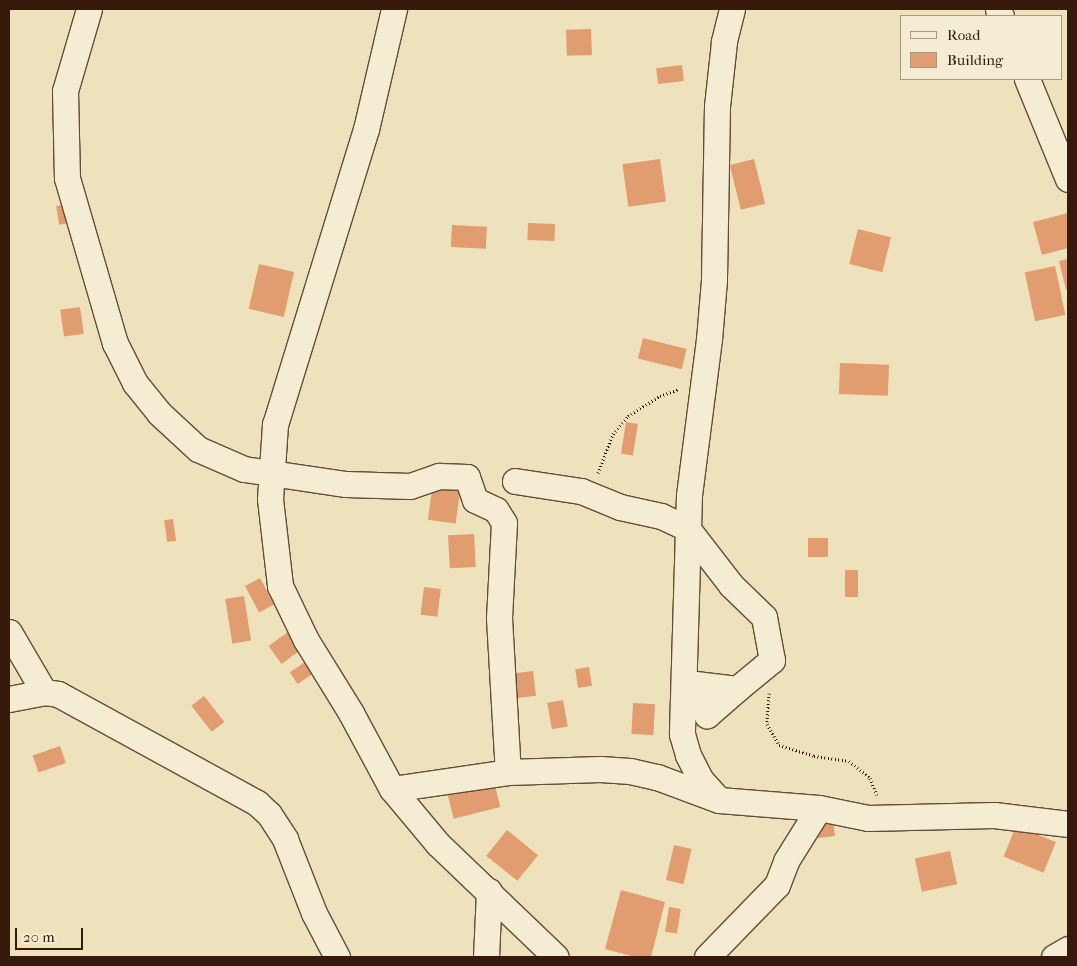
<!DOCTYPE html>
<style>
body{margin:0}
#map{position:relative;width:1077px;height:966px;overflow:hidden;background:#eee2bc;font-family:"IM FELL French Canon",serif}
div>[style]{position:absolute}
.building>*{inset:0;background:#e19c6f;transform-origin:0 0}
.path>*{height:3px;margin-top:-1.5px;transform-origin:0;background:repeating-linear-gradient(90deg,#371a0b 0 1px,transparent 0 3.5px)}
.roads{filter:drop-shadow(1px 0 #654c37) drop-shadow(-1px 0 #654c37) drop-shadow(0 1px #654c37) drop-shadow(0 -1px #654c37)}
.minor>*{height:25px;margin:-12.5px;padding:0 12.5px;transform-origin:12.5px;border-radius:12.5px;background:#f4ecd3}
span{translate:-50% -50%;white-space:nowrap;text-align:center;line-height:1.15;-webkit-text-stroke:4px #f4ecd3;paint-order:stroke}
.frame{position:absolute;inset:0;border:10px solid #371a0b;pointer-events:none}
.legend{position:absolute;left:900px;top:15px;width:162px;height:65px;box-sizing:border-box;background:#f4ecd3;border:1px solid #a89883;margin:0;padding:6px 9px;list-style:none;font-size:15px;color:#371a0b}
.legend li{display:flex;align-items:center;gap:10px;height:25px}
.legend b{width:25px;border:1px solid #a89883}
.scale{position:absolute;left:15px;top:928px;width:68px;height:22px;box-sizing:border-box;border:2px solid #371a0b;border-top:0;padding-left:6px;font-size:15px;line-height:18px;white-space:nowrap;color:#371a0b;-webkit-text-stroke:4px #f4ecd3;paint-order:stroke}
</style>
<div id="map">
<div class="building">
<div style="left:591px;top:29px;width:26px;height:25px;rotate:88deg"></div>
<div style="left:682px;top:65px;width:16px;height:26px;rotate:83deg"></div>
<div style="left:660px;top:159px;width:43px;height:38px;rotate:82deg"></div>
<div style="left:754px;top:159px;width:46px;height:25px;rotate:76deg"></div>
<div style="left:68px;top:204px;width:19px;height:12px;rotate:81deg"></div>
<div style="clip-path:polygon(1068px 213px,1068px 248px,1042px 255px,1033px 222px)"></div>
<div style="left:528px;top:223px;width:27px;height:17px;rotate:2deg"></div>
<div style="left:452px;top:225px;width:35px;height:22px;rotate:3deg"></div>
<div style="left:858px;top:229px;width:34px;height:36px;rotate:14deg"></div>
<div style="clip-path:polygon(1068px 259px,1068px 289px,1066px 290px,1059px 261px)"></div>
<div style="left:259px;top:264px;width:36px;height:46px;rotate:13deg"></div>
<div style="left:1055px;top:266px;width:50px;height:31px;rotate:78deg"></div>
<div style="left:80px;top:307px;width:27px;height:20px;rotate:82deg"></div>
<div style="left:643px;top:338px;width:45px;height:21px;rotate:14deg"></div>
<div style="left:840px;top:363px;width:49px;height:31px;rotate:2deg"></div>
<div style="left:626px;top:422px;width:12px;height:32px;rotate:9deg"></div>
<div style="left:433px;top:483px;width:28px;height:37px;rotate:8deg"></div>
<div style="left:173px;top:519px;width:22px;height:9px;rotate:82deg"></div>
<div style="left:474px;top:534px;width:33px;height:26px;rotate:87deg"></div>
<div style="left:808px;top:538px;width:20px;height:19px"></div>
<div style="left:845px;top:570px;width:13px;height:27px"></div>
<div style="left:260px;top:578px;width:30px;height:17px;rotate:62deg"></div>
<div style="left:424px;top:587px;width:17px;height:28px;rotate:7deg"></div>
<div style="left:244px;top:596px;width:45px;height:19px;rotate:81deg"></div>
<div style="left:288px;top:632px;width:22px;height:24px;rotate:54deg"></div>
<div style="left:308px;top:660px;width:14px;height:22px;rotate:56deg"></div>
<div style="left:589px;top:667px;width:19px;height:14px;rotate:81deg"></div>
<div style="left:533px;top:671px;width:25px;height:25px;rotate:83deg"></div>
<div style="left:204px;top:696px;width:33px;height:16px;rotate:52deg"></div>
<div style="left:563px;top:700px;width:27px;height:16px;rotate:80deg"></div>
<div style="left:633px;top:703px;width:22px;height:31px;rotate:3deg"></div>
<div style="left:60px;top:746px;width:18px;height:29px;rotate:71deg"></div>
<div style="left:493px;top:778px;width:30px;height:48px;rotate:76deg"></div>
<div style="left:833px;top:820px;width:16px;height:17px;rotate:83deg"></div>
<div style="left:1016px;top:826px;width:43px;height:33px;rotate:22deg"></div>
<div style="left:507px;top:830px;width:40px;height:33px;rotate:39deg"></div>
<div style="left:674px;top:845px;width:18px;height:36px;rotate:13deg"></div>
<div style="left:950px;top:851px;width:34px;height:36px;rotate:78deg"></div>
<div style="clip-path:polygon(621px 890px,665px 902px,651px 957px,635px 957px,605px 949px)"></div>
<div style="left:669px;top:907px;width:12px;height:25px;rotate:9deg"></div>
</div>
<div class="path">
<div style="left:598px;top:473px;width:42px;rotate:-69deg"></div>
<div style="left:613px;top:434px;width:23px;rotate:-50deg"></div>
<div style="left:628px;top:416px;width:38px;rotate:-32deg"></div>
<div style="left:660px;top:396px;width:20px;rotate:-20deg"></div>
<div style="left:769px;top:693px;width:31px;rotate:94deg"></div>
<div style="left:767px;top:724px;width:24px;rotate:60deg"></div>
<div style="left:779px;top:745px;width:37px;rotate:17deg"></div>
<div style="left:814px;top:756px;width:35px;rotate:8deg"></div>
<div style="left:849px;top:761px;width:27px;rotate:39deg"></div>
<div style="left:870px;top:778px;width:18px;rotate:68deg"></div>
</div>
<div class="roads">
<div class="minor">
<div style="left:89px;top:9px;width:85px;rotate:106.3deg"></div>
<div style="left:65px;top:91px;width:87px;rotate:88.7deg"></div>
<div style="left:67px;top:178px;width:172px;rotate:73.8deg"></div>
<div style="left:115px;top:343px;width:45px;rotate:63.4deg"></div>
<div style="left:135px;top:383px;width:38px;rotate:51deg"></div>
<div style="left:159px;top:413px;width:53px;rotate:42.7deg"></div>
<div style="left:198px;top:449px;width:50px;rotate:23.5deg"></div>
<div style="left:244px;top:469px;width:103px;rotate:8.4deg"></div>
<div style="left:346px;top:484px;width:64px;rotate:1.8deg"></div>
<div style="left:410px;top:486px;width:31px;rotate:-19deg"></div>
<div style="left:439px;top:476px;width:28px;rotate:2deg"></div>
<div style="left:467px;top:477px;width:24px;rotate:71deg"></div>
<div style="left:475px;top:500px;width:23px;rotate:25deg"></div>
<div style="left:496px;top:510px;width:15px;rotate:58deg"></div>
<div style="left:504px;top:523px;width:95px;rotate:93deg"></div>
<div style="left:499px;top:618px;width:154px;rotate:86.7deg"></div>
<div style="left:394px;top:9px;width:123px;rotate:103.1deg"></div>
<div style="left:366px;top:129px;width:309px;rotate:107.1deg"></div>
<div style="left:275px;top:424px;width:75px;rotate:93.8deg"></div>
<div style="left:270px;top:499px;width:88px;rotate:83.4deg"></div>
<div style="left:280px;top:586px;width:60px;rotate:64.3deg"></div>
<div style="left:306px;top:640px;width:86px;rotate:58.3deg"></div>
<div style="left:351px;top:713px;width:86px;rotate:61.7deg"></div>
<div style="left:392px;top:789px;width:72px;rotate:50.1deg"></div>
<div style="left:438px;top:844px;width:163px;rotate:43.8deg"></div>
<div style="left:732px;top:9px;width:34px;rotate:104deg"></div>
<div style="left:724px;top:42px;width:64px;rotate:96.2deg"></div>
<div style="left:717px;top:106px;width:174px;rotate:91deg"></div>
<div style="left:714px;top:280px;width:59px;rotate:94.8deg"></div>
<div style="left:709px;top:339px;width:157px;rotate:97.3deg"></div>
<div style="left:689px;top:495px;width:239px;rotate:91.7deg"></div>
<div style="left:682px;top:734px;width:22px;rotate:74deg"></div>
<div style="left:688px;top:755px;width:28px;rotate:63deg"></div>
<div style="left:701px;top:780px;width:27px;rotate:48deg"></div>
<div style="left:719px;top:800px;width:100px;rotate:4.6deg"></div>
<div style="left:819px;top:808px;width:50px;rotate:11.5deg"></div>
<div style="left:868px;top:818px;width:126px;rotate:-1.4deg"></div>
<div style="left:994px;top:815px;width:75px;rotate:6.9deg"></div>
<div style="left:998px;top:9px;width:8px;rotate:67deg"></div>
<div style="left:1027px;top:79px;width:108px;rotate:67.7deg"></div>
<div style="left:515px;top:481px;width:67px;rotate:8.6deg"></div>
<div style="left:581px;top:491px;width:42px;rotate:22.3deg"></div>
<div style="left:620px;top:507px;width:42px;rotate:12.4deg"></div>
<div style="left:661px;top:516px;width:29px;rotate:25deg"></div>
<div style="left:687px;top:528px;width:72px;rotate:52.3deg"></div>
<div style="left:731px;top:585px;width:46px;rotate:44.1deg"></div>
<div style="left:764px;top:617px;width:44px;rotate:79.5deg"></div>
<div style="left:772px;top:660px;width:45px;rotate:140.4deg"></div>
<div style="left:737px;top:689px;width:48px;rotate:-172.9deg"></div>
<div style="left:689px;top:683px;width:37px;rotate:61deg"></div>
<div style="left:707px;top:715px;width:40px;rotate:-41deg"></div>
<div style="left:9px;top:632px;width:69px;rotate:59.7deg"></div>
<div style="left:9px;top:699px;width:36px;rotate:-11deg"></div>
<div style="left:44px;top:692px;width:14px;rotate:8deg"></div>
<div style="left:58px;top:694px;width:227px;rotate:28.7deg"></div>
<div style="left:257px;top:803px;width:16px;rotate:43deg"></div>
<div style="left:269px;top:814px;width:30px;rotate:57deg"></div>
<div style="left:285px;top:839px;width:79px;rotate:68.6deg"></div>
<div style="left:314px;top:913px;width:50px;rotate:62.4deg"></div>
<div style="left:392px;top:789px;width:117px;rotate:-8.3deg"></div>
<div style="left:508px;top:772px;width:92px;rotate:-1.9deg"></div>
<div style="left:600px;top:769px;width:30px;rotate:4deg"></div>
<div style="left:630px;top:771px;width:28px;rotate:13deg"></div>
<div style="left:657px;top:777px;width:63px;rotate:20.4deg"></div>
<div style="left:486px;top:957px;width:66px;rotate:-87.4deg"></div>
<div style="left:707px;top:957px;width:100px;rotate:-45.8deg"></div>
<div style="left:777px;top:885px;width:26px;rotate:-69deg"></div>
<div style="left:786px;top:861px;width:62px;rotate:-58.1deg"></div>
<div style="left:1054px;top:957px;width:16px;rotate:-30deg"></div>
</div>
</div>
<div class="frame"></div>
<ul class="legend">
<li><b style="height:6px;background:#f4ecd3"></b>Road</li>
<li><b style="height:14px;background:#e19c6f"></b>Building</li>
</ul>
<div class="scale">20 m</div>
</div>
